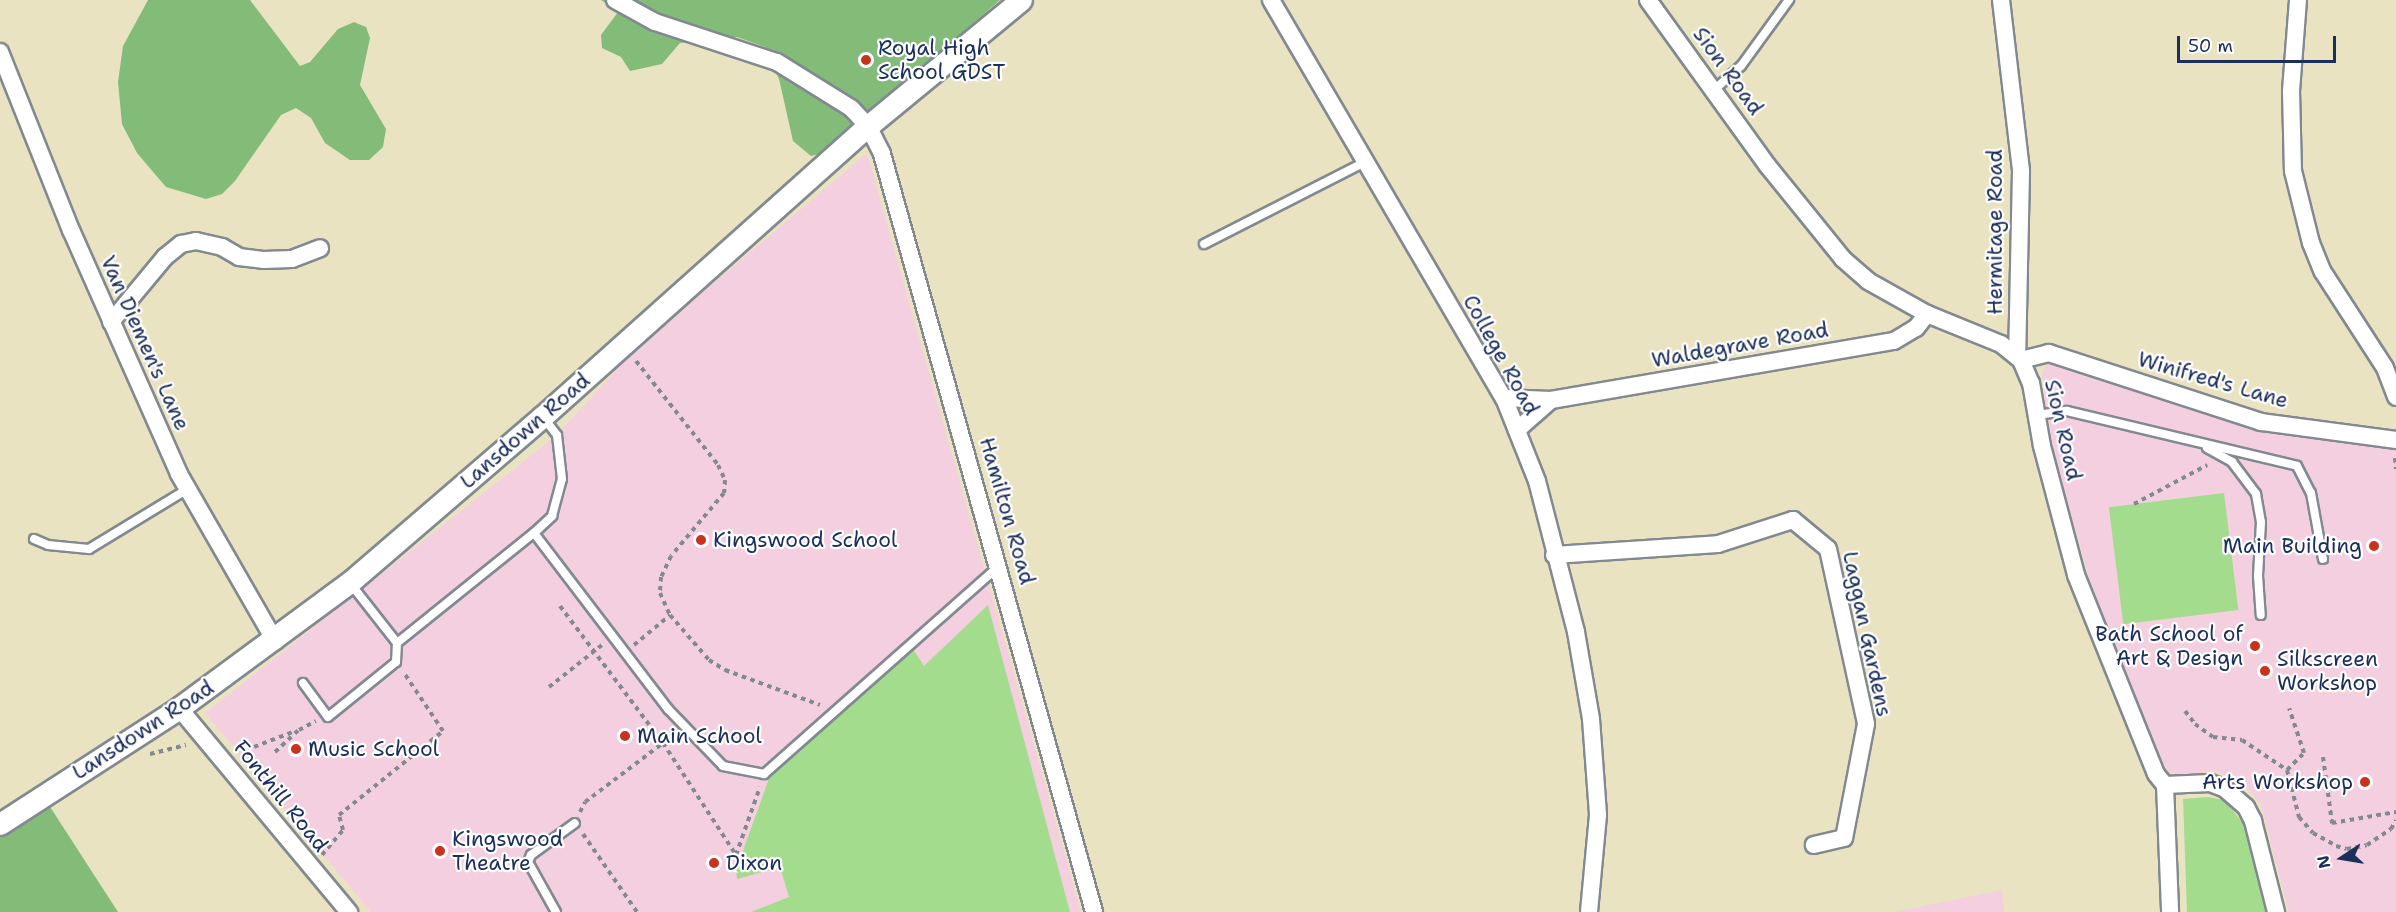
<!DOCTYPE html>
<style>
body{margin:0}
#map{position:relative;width:2396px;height:912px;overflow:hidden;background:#eae3c1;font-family:"Shantell Sans",sans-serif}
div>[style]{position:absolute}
.built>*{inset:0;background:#f3cfe0}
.green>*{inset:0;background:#a4dc8e;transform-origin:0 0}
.forest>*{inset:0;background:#83bc79}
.path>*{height:4px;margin-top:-2px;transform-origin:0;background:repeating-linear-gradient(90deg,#828990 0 4.5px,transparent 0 9px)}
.roads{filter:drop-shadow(2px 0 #828990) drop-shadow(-2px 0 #828990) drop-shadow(0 2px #828990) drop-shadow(0 -2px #828990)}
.service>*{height:8px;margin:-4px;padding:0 4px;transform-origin:4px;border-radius:4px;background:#fff}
.minor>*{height:16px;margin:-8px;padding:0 8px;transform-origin:8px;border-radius:8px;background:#fff}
.tertiary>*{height:21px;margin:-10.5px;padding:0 10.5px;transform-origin:10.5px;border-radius:10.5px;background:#fff}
.dots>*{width:16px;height:16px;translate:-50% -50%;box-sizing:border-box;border:3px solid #fff;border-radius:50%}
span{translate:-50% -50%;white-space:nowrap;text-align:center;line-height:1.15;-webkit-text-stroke:4.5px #fff;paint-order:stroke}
.poi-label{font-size:21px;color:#1b2f5e}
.left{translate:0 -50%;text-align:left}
.right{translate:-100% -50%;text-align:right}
.street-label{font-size:21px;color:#1b2f5e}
.north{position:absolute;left:2312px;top:828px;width:60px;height:60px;-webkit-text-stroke:4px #fff;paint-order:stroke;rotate:258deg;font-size:16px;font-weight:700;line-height:24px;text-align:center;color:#1b2f5e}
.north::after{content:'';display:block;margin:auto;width:21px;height:27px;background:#1b2f5e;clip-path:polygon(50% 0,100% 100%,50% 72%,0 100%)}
.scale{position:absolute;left:2177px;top:36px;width:159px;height:27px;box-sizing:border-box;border:3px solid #1b2f5e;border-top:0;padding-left:8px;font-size:18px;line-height:21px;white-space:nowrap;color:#1b2f5e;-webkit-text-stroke:4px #fff;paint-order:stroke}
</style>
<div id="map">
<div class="built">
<div style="clip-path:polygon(867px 153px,1081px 912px,371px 912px,205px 713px,557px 435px,635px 350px)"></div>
<div style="clip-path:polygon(2047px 363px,2240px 425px,2396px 445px,2396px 912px,2289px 912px,2261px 805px,2251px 792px,2217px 771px,2180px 775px,2169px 772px,2163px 762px,2134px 699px,2093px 592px,2049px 437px,2042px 373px)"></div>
<div style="clip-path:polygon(2002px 890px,2004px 912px,1894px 912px)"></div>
</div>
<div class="green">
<div style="left:2224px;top:493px;width:118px;height:116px;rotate:83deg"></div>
<div style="clip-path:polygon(988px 605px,1070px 912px,751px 912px,789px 897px,780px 867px,737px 879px,736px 870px,771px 773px,913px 649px,924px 666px)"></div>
<div style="clip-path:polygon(2208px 797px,2224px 800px,2247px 828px,2266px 912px,2187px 912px,2183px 799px)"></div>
</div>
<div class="forest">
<div style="clip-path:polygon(148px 0,250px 0,300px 66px,310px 62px,338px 29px,354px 22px,366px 27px,370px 38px,360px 85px,386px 129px,383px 147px,369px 160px,350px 160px,325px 143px,311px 118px,296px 108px,281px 115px,235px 181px,222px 194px,206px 199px,166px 187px,137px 153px,122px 124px,118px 82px,123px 46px)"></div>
<div style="clip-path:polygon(601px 0,1000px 0,826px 152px,811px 156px,793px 141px,779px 79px,765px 47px,737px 37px,680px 43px,662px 64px,630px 71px,621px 57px,602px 48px,601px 35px,618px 12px)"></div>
<div style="clip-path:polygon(45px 799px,118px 912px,0 912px,0 833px)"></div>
</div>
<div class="path">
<div style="left:636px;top:361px;width:132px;rotate:51.7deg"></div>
<div style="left:718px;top:465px;width:17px;rotate:65deg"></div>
<div style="left:725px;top:480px;width:13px;rotate:94deg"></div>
<div style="left:724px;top:493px;width:82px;rotate:130.1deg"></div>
<div style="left:671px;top:556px;width:23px;rotate:115deg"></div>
<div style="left:661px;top:577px;width:16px;rotate:94deg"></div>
<div style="left:660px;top:593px;width:24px;rotate:66deg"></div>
<div style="left:670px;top:615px;width:60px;rotate:49.1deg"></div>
<div style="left:709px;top:660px;width:19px;rotate:32deg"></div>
<div style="left:725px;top:670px;width:101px;rotate:20.2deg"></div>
<div style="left:2395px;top:458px;width:11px;rotate:85deg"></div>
<div style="left:2134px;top:504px;width:83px;rotate:-28.1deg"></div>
<div style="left:560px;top:606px;width:171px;rotate:53.1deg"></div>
<div style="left:663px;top:743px;width:134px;rotate:56.9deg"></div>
<div style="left:736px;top:855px;width:72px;rotate:-70.6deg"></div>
<div style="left:634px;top:645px;width:47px;rotate:-39.8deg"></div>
<div style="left:549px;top:687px;width:68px;rotate:-38.4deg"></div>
<div style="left:2185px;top:711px;width:16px;rotate:52deg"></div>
<div style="left:2195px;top:724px;width:22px;rotate:36deg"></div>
<div style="left:2213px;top:737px;width:29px;rotate:6deg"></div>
<div style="left:2242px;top:740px;width:54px;rotate:33.7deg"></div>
<div style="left:2287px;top:770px;width:24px;rotate:-45deg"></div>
<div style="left:2304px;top:753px;width:47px;rotate:-108.4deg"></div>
<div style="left:254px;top:747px;width:44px;rotate:-21.3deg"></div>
<div style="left:275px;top:752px;width:33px;rotate:-43deg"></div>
<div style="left:299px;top:730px;width:19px;rotate:-28deg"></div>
<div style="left:150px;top:754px;width:37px;rotate:-14deg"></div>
<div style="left:2323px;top:757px;width:67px;rotate:82.2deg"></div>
<div style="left:2332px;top:823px;width:65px;rotate:-9.8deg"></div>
<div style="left:2287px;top:770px;width:49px;rotate:75.7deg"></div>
<div style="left:2299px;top:817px;width:21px;rotate:49deg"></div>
<div style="left:2313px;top:833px;width:26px;rotate:29deg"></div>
<div style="left:2336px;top:846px;width:11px;rotate:15deg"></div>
<div style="left:2347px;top:849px;width:20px;rotate:-11deg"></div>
<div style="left:2367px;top:845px;width:29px;rotate:-34deg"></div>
<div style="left:2391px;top:829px;width:10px;rotate:-61deg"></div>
<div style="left:580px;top:812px;width:11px;rotate:-63deg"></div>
<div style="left:585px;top:802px;width:98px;rotate:-37.1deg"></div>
<div style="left:583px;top:834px;width:95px;rotate:55.3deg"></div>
<div style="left:322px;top:855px;width:33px;rotate:-50deg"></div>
<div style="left:343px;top:830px;width:16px;rotate:-105deg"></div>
<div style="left:339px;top:815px;width:134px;rotate:-38.9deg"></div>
<div style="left:443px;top:731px;width:70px;rotate:-123.9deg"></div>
</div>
<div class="roads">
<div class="service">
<div style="left:1714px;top:90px;width:36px;rotate:-42deg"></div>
<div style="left:1741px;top:66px;width:82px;rotate:-54deg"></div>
<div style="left:1204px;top:244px;width:178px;rotate:-27deg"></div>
<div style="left:2037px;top:415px;width:30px;rotate:-8deg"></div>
<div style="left:2067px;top:411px;width:236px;rotate:13.4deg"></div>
<div style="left:2297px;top:466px;width:30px;rotate:63deg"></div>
<div style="left:2311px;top:493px;width:67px;rotate:79.7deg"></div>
<div style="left:2207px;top:448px;width:29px;rotate:29deg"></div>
<div style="left:2232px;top:462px;width:40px;rotate:53deg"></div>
<div style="left:2256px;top:494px;width:28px;rotate:80deg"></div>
<div style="left:2261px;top:522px;width:54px;rotate:93.2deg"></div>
<div style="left:2258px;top:576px;width:39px;rotate:86deg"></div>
<div style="left:534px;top:533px;width:221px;rotate:52.7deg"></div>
<div style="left:668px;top:709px;width:79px;rotate:46deg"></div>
<div style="left:723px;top:766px;width:42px;rotate:11deg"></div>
<div style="left:764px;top:774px;width:314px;rotate:-41.5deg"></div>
<div style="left:34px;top:539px;width:15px;rotate:23deg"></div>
<div style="left:48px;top:545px;width:41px;rotate:5.6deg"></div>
<div style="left:89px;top:549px;width:114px;rotate:-31.3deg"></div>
<div style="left:350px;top:583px;width:76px;rotate:51.9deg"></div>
<div style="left:397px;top:643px;width:176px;rotate:-38.8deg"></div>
<div style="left:534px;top:533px;width:25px;rotate:-43deg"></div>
<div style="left:552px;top:516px;width:38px;rotate:-75deg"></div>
<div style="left:562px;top:479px;width:44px;rotate:-96.5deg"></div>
<div style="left:557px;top:435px;width:23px;rotate:-128deg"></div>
<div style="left:303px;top:683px;width:42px;rotate:53.7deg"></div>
<div style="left:328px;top:717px;width:87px;rotate:-39deg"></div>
<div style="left:396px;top:662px;width:19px;rotate:-87deg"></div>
<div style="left:556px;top:912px;width:57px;rotate:-119.2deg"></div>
<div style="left:528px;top:862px;width:8px;rotate:-67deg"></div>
<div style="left:531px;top:855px;width:54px;rotate:-36deg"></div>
</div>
<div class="minor">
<div style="left:615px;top:0;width:46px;rotate:28.8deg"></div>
<div style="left:655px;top:22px;width:128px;rotate:18.2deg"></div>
<div style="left:777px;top:62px;width:87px;rotate:31.9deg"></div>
<div style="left:851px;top:108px;width:25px;rotate:47deg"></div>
<div style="left:868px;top:126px;width:31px;rotate:63deg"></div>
<div style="left:882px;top:154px;width:787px;rotate:74.37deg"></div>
<div style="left:1271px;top:0;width:461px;rotate:59.7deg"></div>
<div style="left:1504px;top:398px;width:89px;rotate:68.3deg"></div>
<div style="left:1537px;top:481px;width:156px;rotate:75.5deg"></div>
<div style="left:1576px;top:632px;width:88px;rotate:80.2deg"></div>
<div style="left:1591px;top:719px;width:96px;rotate:85.8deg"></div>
<div style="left:1598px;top:815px;width:97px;rotate:95.3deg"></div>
<div style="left:1648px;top:0;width:203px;rotate:54.2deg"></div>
<div style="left:1767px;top:165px;width:121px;rotate:51deg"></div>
<div style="left:1843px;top:259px;width:33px;rotate:41deg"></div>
<div style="left:1868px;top:281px;width:68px;rotate:29.2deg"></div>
<div style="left:1927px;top:314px;width:80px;rotate:22.1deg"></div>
<div style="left:2001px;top:344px;width:26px;rotate:39deg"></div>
<div style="left:2021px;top:360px;width:25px;rotate:67deg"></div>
<div style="left:2031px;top:383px;width:64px;rotate:80.1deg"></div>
<div style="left:2042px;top:446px;width:133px;rotate:75.2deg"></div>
<div style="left:2076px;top:575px;width:214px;rotate:68.1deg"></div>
<div style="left:2156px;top:774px;width:14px;rotate:51deg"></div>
<div style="left:2165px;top:785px;width:45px;rotate:-2.5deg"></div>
<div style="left:2210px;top:783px;width:15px;rotate:20deg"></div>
<div style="left:2224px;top:788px;width:29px;rotate:41deg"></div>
<div style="left:2246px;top:807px;width:16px;rotate:63deg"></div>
<div style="left:2253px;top:821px;width:94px;rotate:75.8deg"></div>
<div style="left:2001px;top:0;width:172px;rotate:83.3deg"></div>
<div style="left:2021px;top:171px;width:186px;rotate:91.2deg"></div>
<div style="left:2298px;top:0;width:91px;rotate:94.4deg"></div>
<div style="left:2291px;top:91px;width:80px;rotate:88.6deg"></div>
<div style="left:2293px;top:171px;width:74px;rotate:76deg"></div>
<div style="left:2311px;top:243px;width:31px;rotate:68deg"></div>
<div style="left:2323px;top:272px;width:114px;rotate:57.1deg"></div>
<div style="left:2385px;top:368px;width:31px;rotate:69deg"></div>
<div style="left:0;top:52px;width:192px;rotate:68.3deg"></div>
<div style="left:71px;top:230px;width:267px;rotate:66.1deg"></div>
<div style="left:179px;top:474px;width:193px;rotate:60.1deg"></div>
<div style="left:111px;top:322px;width:85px;rotate:-50.3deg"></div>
<div style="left:165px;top:257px;width:21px;rotate:-39deg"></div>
<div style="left:181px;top:244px;width:15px;rotate:-11deg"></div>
<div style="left:196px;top:241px;width:27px;rotate:13deg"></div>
<div style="left:222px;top:247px;width:20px;rotate:30deg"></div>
<div style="left:239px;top:257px;width:24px;rotate:7deg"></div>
<div style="left:263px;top:260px;width:29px;rotate:-2deg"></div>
<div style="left:292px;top:259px;width:30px;rotate:-21deg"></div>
<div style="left:2021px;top:360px;width:29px;rotate:-14deg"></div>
<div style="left:2049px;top:353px;width:223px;rotate:18deg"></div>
<div style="left:2261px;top:422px;width:136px;rotate:7.6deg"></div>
<div style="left:1504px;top:398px;width:47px;rotate:2.4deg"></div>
<div style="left:1551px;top:400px;width:348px;rotate:-9.8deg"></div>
<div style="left:1894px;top:341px;width:26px;rotate:-31deg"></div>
<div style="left:1916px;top:328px;width:18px;rotate:-52deg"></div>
<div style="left:1517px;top:430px;width:45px;rotate:-41.4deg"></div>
<div style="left:1554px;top:555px;width:164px;rotate:-3.8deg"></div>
<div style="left:1718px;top:544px;width:79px;rotate:-17.7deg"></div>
<div style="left:1793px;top:520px;width:45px;rotate:39.6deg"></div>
<div style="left:1828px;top:549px;width:179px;rotate:77.7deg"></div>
<div style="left:1866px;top:724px;width:116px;rotate:100.9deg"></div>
<div style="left:1844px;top:838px;width:31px;rotate:167deg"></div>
<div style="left:179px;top:708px;width:266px;rotate:50.2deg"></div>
<div style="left:2165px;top:785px;width:127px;rotate:87.7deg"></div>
</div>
<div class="tertiary">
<div style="left:0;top:824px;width:213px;rotate:-32.9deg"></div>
<div style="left:179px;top:708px;width:212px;rotate:-36.4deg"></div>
<div style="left:350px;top:582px;width:253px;rotate:-40.7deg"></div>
<div style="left:542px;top:417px;width:437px;rotate:-41.8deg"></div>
<div style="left:868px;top:126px;width:198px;rotate:-39.5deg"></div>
</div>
</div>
<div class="dots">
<div style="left:866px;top:60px;background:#c8321e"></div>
<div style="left:701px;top:540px;background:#c8321e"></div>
<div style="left:2374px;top:546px;background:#c8321e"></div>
<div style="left:2255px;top:646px;background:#c8321e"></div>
<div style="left:2265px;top:671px;background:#c8321e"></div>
<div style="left:625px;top:736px;background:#c8321e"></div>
<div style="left:296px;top:749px;background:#c8321e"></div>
<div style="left:2365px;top:782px;background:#c8321e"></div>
<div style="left:440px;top:851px;background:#c8321e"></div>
<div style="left:714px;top:863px;background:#c8321e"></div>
</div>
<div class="poi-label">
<span class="left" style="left:878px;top:60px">Royal High<br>School GDST</span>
<span class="left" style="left:713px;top:540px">Kingswood School</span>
<span class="right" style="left:2362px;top:546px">Main Building</span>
<span class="right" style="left:2243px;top:646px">Bath School of<br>Art &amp; Design</span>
<span class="left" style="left:2277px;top:671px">Silkscreen<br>Workshop</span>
<span class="left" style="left:637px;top:736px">Main School</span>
<span class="left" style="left:308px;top:749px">Music School</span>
<span class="right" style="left:2353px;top:782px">Arts Workshop</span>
<span class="left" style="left:452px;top:851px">Kingswood<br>Theatre</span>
<span class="left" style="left:726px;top:863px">Dixon</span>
</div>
<div class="street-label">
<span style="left:1728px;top:71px;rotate:54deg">Sion Road</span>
<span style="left:1995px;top:232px;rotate:-90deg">Hermitage Road</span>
<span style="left:145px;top:343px;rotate:66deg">Van Diemen's Lane</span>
<span style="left:1740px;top:345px;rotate:-10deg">Waldegrave Road</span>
<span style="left:1501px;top:355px;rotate:61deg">College Road</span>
<span style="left:2213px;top:380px;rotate:16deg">Winifred's Lane</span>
<span style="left:2063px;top:430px;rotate:77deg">Sion Road</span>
<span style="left:525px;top:431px;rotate:-41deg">Lansdown Road</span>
<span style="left:1007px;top:511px;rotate:74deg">Hamilton Road</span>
<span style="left:1867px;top:634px;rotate:78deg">Laggan Gardens</span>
<span style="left:143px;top:730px;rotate:-33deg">Lansdown Road</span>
<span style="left:281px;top:796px;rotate:51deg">Fonthill Road</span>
</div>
<div class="north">N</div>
<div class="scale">50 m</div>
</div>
